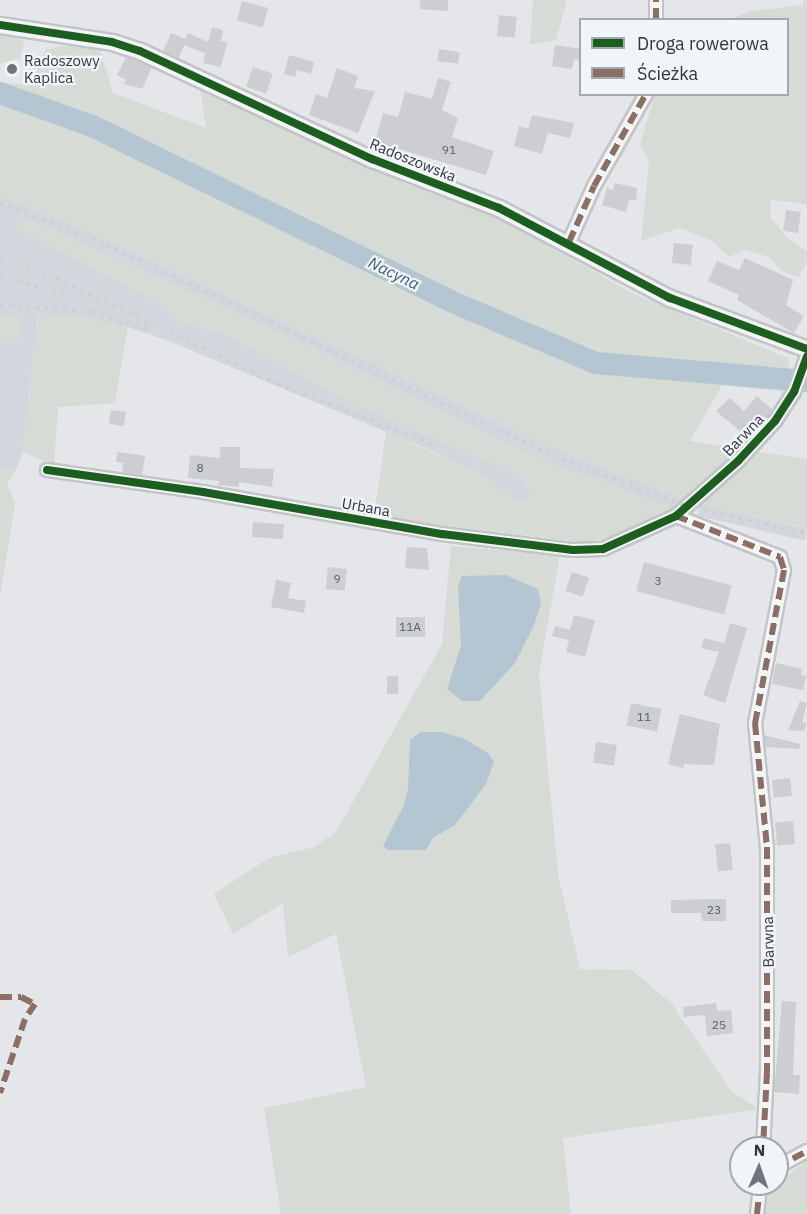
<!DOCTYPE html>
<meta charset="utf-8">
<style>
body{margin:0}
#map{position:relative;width:807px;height:1214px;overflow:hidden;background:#e4e6e9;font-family:"IBM Plex Sans",sans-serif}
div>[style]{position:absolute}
.built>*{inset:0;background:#d3d6dc;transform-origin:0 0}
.green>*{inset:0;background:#d6dcd5}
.water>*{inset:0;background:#b4c6d1}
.river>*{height:22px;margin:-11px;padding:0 11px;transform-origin:11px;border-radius:11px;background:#b4c6d1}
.building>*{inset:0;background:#ccced1;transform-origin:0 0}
.roads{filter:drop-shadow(2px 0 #c2c4c7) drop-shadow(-2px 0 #c2c4c7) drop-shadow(0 2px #c2c4c7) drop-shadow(0 -2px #c2c4c7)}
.minor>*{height:12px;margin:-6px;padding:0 6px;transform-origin:6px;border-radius:6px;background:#f3f4f5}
.tertiary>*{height:15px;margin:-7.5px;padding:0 7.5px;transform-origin:7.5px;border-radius:7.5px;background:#f3f4f5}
.rail>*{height:4px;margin-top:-2px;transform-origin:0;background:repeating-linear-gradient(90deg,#cdcfd0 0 3px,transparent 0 9px)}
.quiet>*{height:6px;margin-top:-3px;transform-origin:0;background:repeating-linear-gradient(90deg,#8d6e63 0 12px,transparent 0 18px)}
.cycleway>*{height:8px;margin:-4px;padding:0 4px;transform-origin:4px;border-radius:4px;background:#1b5e20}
.dots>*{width:16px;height:16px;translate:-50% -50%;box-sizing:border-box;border:3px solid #f2f5f7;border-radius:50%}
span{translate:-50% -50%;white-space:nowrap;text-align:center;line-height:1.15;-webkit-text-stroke:4.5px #f2f5f7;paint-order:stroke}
.number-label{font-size:12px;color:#555d66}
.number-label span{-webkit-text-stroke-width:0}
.poi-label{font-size:15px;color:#2c3641}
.left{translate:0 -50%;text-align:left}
.street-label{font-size:15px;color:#2c3641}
.water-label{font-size:16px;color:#385973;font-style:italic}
.legend{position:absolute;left:579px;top:18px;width:210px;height:78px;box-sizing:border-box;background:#f2f5f7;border:2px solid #a3a9ae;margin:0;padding:8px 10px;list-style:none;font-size:18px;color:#2c3641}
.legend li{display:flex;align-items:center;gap:12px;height:30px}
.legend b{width:30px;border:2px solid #a3a9ae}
.north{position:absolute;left:729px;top:1136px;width:60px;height:60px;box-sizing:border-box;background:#f2f5f7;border:2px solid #a3a9ae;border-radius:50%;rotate:2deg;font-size:16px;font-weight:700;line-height:24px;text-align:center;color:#2c3641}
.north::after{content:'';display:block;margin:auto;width:21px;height:27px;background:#6c747c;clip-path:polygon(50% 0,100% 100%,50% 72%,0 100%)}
</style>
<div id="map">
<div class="built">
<div style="clip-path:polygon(0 195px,79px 227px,564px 452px,687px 500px,678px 510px,545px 462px,289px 337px,24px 218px,16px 228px,159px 302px,180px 322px,224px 333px,358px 406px,506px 465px,521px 477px,531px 494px,527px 504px,513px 499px,479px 473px,432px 451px,169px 341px,128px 327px,38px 314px,23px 452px,15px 472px,0 468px)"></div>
<div style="left:700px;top:504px;width:110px;height:12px;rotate:13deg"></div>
</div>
<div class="green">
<div style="clip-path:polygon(533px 0,567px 0,556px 40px,530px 45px)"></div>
<div style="clip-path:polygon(803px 0,807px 0,807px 205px,770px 199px,771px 217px,786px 237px,807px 251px,807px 261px,799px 277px,781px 271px,771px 258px,744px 249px,730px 257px,709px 239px,680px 228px,641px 241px,649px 160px,640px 145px,655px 95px,788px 94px,788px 20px,731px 19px,750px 11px,803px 5px)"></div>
<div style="clip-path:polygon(0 30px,20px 37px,24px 42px,20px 58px,0 64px)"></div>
<div style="clip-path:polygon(61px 46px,99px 47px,113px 93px,206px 128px,200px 88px,407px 184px,505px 221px,630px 292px,788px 358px,790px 376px,598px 358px,451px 297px,99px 123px,0 90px,0 83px,24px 84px,46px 50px)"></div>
<div style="clip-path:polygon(0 96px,217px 192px,449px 305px,594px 366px,787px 382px,787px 392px,722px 385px,690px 441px,742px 449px,687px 500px,564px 452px,79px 227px,0 195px)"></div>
<div style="clip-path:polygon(24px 218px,289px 337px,545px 462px,678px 510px,621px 534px,587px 543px,374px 517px,386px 432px,479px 473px,513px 499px,527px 504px,531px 494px,521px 477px,506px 465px,497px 466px,358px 406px,224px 333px,180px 322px,159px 302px,15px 228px)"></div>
<div style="clip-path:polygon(38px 314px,83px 317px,128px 327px,115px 403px,58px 407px,54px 465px,23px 452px)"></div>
<div style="clip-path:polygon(0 315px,20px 316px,21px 333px,14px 342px,0 344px)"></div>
<div style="clip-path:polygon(758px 452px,807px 459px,807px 528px,700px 504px)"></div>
<div style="clip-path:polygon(0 468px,15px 472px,7px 484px,15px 503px,0 597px)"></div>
<div style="clip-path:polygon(451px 546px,560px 555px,539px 674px,558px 874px,580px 969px,632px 970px,672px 1004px,731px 1091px,759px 1109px,563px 1138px,571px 1214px,281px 1214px,264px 1108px,366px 1087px,336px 934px,288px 957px,283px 903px,233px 934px,214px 894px,269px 858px,314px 847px,336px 832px,442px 644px)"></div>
<div style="clip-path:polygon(807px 1160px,807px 1214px,765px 1214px,768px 1185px,777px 1184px)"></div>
</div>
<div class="water">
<div style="clip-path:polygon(506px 575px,538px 589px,541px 604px,534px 625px,515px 663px,480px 701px,462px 701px,447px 689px,461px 645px,458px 587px,462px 576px)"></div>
<div style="clip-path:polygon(421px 732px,442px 732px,465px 739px,488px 753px,494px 762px,486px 784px,455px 825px,433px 838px,426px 850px,388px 850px,383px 846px,404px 805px,408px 788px,410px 740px)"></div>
</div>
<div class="river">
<div style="left:0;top:93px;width:98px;rotate:19.7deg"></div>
<div style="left:92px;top:126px;width:396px;rotate:26deg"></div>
<div style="left:448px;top:300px;width:161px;rotate:23.1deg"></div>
<div style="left:596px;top:363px;width:212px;rotate:4.9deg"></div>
</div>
<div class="building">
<div style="clip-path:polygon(420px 0,448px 0,448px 11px,420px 9px)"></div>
<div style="left:242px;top:1px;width:27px;height:20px;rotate:15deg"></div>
<div style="left:499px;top:15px;width:18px;height:21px;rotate:6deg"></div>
<div style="clip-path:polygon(212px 27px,223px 30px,221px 41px,227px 42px,221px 67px,203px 63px,205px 53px,184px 45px,179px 58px,163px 51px,171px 33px,185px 39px,188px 33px,208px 42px)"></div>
<div style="clip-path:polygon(555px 45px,580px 49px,580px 60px,574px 59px,572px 69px,552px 66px)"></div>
<div style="left:439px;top:49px;width:21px;height:12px;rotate:8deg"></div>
<div style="clip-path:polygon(289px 55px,314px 62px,311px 74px,297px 70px,295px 77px,284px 74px)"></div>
<div style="clip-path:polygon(126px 57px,152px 67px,142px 89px,124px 84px,126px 80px,117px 75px)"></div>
<div style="left:253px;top:67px;width:21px;height:21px;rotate:19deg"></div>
<div style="clip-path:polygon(337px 68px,358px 76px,354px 88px,375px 91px,358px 133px,309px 115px,316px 94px,327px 98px)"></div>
<div style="clip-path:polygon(438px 78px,451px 82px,442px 110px,458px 118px,452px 137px,494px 151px,486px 175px,375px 142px,383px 113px,398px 117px,405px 92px,432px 99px)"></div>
<div style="clip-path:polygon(532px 115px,574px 123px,570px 138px,548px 133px,542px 154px,514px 146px,519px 126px,528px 129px)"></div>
<div style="clip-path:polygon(615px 183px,637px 188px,636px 201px,629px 199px,626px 212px,602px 205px,607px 188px,613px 190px)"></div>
<div style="left:786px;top:210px;width:15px;height:21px;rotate:8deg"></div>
<div style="left:674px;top:243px;width:19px;height:20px;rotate:6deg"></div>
<div style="clip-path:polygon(745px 258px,793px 280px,786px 305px,804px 316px,794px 333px,737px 300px,739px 295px,708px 281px,717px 261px,739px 270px)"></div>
<div style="clip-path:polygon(757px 396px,773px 410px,748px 438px,716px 411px,730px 398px,744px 411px)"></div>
<div style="left:111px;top:410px;width:15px;height:14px;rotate:8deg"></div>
<div style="clip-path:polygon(220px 447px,240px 447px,240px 468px,274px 469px,272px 487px,239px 482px,239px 487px,218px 485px,219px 481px,188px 478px,190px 455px,220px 458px)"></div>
<div style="clip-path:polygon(117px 452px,145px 456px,142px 475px,122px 472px,123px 463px,116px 462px)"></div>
<div style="left:253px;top:522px;width:31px;height:15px;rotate:4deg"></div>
<div style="clip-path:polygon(407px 547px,427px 548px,429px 570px,405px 568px)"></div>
<div style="left:644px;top:562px;width:91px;height:30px;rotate:15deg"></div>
<div style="left:328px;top:567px;width:19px;height:22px;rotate:6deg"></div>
<div style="left:572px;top:572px;width:18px;height:20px;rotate:19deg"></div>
<div style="clip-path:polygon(276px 580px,291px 583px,288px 598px,306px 601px,304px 613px,271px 607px)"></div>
<div style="clip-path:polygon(574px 615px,595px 620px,585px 657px,566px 652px,569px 640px,552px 636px,555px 626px,570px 630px)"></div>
<div style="left:396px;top:617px;width:29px;height:20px"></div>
<div style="clip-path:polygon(730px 623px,747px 628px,725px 703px,703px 695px,719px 652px,701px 648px,704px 638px,724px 643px)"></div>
<div style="clip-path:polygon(776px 663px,802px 669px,801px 675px,806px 676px,803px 690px,772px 684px)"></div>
<div style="left:387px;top:676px;width:11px;height:18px"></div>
<div style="clip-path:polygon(800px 701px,807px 703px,802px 722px,807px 723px,804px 731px,788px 730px)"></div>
<div style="left:631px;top:703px;width:31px;height:23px;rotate:11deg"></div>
<div style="clip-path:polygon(680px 714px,720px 724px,714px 765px,684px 764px,683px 768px,668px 764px)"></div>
<div style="clip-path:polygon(764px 735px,800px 744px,799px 749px,766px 747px)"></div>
<div style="left:596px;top:742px;width:21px;height:21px;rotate:8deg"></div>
<div style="left:790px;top:778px;width:18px;height:18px;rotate:84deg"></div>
<div style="left:793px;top:821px;width:23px;height:18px;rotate:85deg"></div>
<div style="left:730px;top:843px;width:27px;height:15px;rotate:84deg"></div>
<div style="clip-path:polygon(726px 899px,726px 921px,702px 921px,701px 913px,671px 913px,671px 900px)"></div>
<div style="clip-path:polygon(782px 1001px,796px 1002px,793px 1075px,800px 1075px,799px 1094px,774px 1092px)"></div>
<div style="clip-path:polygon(716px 1003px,717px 1011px,731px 1010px,733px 1033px,707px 1036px,705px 1015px,684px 1017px,683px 1007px)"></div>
</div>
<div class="roads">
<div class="minor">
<div style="left:656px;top:20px;width:20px;rotate:-90deg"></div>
<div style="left:569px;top:242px;width:61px;rotate:-65.9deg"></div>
<div style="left:594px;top:186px;width:106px;rotate:-60.5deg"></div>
<div style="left:47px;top:470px;width:158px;rotate:8deg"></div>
<div style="left:203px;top:492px;width:243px;rotate:10deg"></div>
<div style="left:442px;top:534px;width:132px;rotate:7deg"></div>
<div style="left:573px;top:550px;width:30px;rotate:-2deg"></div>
<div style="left:603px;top:549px;width:80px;rotate:-24.3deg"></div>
<div style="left:676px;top:516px;width:83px;rotate:-41.6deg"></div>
<div style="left:738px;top:461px;width:54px;rotate:-47.2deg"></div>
<div style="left:775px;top:421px;width:35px;rotate:-57deg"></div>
<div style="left:794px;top:392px;width:38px;rotate:-70deg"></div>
<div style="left:676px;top:516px;width:112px;rotate:21.5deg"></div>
<div style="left:780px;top:557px;width:14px;rotate:73deg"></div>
<div style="left:784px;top:570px;width:156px;rotate:100.7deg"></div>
<div style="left:755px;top:723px;width:125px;rotate:84.5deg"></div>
<div style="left:767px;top:847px;width:225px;rotate:90deg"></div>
<div style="left:767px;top:1072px;width:76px;rotate:93deg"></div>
<div style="left:777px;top:1167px;width:34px;rotate:-28deg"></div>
<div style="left:757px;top:1214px;width:30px;rotate:-84deg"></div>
</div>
<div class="tertiary">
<div style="left:0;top:25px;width:113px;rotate:8.6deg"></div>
<div style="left:112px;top:42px;width:29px;rotate:18deg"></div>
<div style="left:140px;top:51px;width:256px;rotate:25deg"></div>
<div style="left:372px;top:159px;width:136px;rotate:21.1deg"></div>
<div style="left:499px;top:208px;width:193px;rotate:27.8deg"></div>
<div style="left:670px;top:298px;width:146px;rotate:20.4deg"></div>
</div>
</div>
<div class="rail">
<div style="left:0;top:203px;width:115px;rotate:21.4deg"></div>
<div style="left:107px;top:245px;width:494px;rotate:25.3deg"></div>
<div style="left:554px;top:456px;width:141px;rotate:20.7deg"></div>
<div style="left:686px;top:506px;width:124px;rotate:12.6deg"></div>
<div style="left:0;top:261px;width:59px;rotate:16.9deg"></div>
<div style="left:56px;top:278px;width:246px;rotate:25.5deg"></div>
<div style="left:278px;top:384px;width:171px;rotate:21.3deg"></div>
<div style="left:0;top:277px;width:90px;rotate:14.2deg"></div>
<div style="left:0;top:305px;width:92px;rotate:4.4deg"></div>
<div style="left:92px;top:312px;width:58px;rotate:17.2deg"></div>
</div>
<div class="quiet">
<div style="left:656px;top:20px;width:20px;rotate:-90deg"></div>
<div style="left:569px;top:242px;width:61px;rotate:-65.9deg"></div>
<div style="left:594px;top:186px;width:106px;rotate:-60.5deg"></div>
<div style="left:676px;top:516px;width:112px;rotate:21.5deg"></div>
<div style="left:780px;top:557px;width:14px;rotate:73deg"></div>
<div style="left:784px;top:570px;width:156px;rotate:100.7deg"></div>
<div style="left:755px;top:723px;width:125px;rotate:84.5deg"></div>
<div style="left:767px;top:847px;width:225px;rotate:90deg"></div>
<div style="left:767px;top:1072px;width:76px;rotate:93deg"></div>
<div style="left:0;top:997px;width:21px"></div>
<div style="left:21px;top:997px;width:16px;rotate:27deg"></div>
<div style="left:35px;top:1004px;width:18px;rotate:124deg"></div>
<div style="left:25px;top:1019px;width:78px;rotate:108.7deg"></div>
<div style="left:777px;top:1167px;width:34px;rotate:-28deg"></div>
<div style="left:757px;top:1214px;width:30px;rotate:-84deg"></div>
</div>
<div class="cycleway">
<div style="left:0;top:25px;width:113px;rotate:8.6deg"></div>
<div style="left:112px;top:42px;width:29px;rotate:18deg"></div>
<div style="left:140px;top:51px;width:256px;rotate:25deg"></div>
<div style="left:372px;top:159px;width:136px;rotate:21.1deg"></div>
<div style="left:499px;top:208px;width:193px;rotate:27.8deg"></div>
<div style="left:670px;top:298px;width:146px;rotate:20.4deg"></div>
<div style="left:47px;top:470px;width:158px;rotate:8deg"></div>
<div style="left:203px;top:492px;width:243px;rotate:10deg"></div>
<div style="left:442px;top:534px;width:132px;rotate:7deg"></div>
<div style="left:573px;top:550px;width:30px;rotate:-2deg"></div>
<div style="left:603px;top:549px;width:80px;rotate:-24.3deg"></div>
<div style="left:676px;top:516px;width:83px;rotate:-41.6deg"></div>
<div style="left:738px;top:461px;width:54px;rotate:-47.2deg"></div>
<div style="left:775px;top:421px;width:35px;rotate:-57deg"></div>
<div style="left:794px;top:392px;width:38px;rotate:-70deg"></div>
</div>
<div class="dots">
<div style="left:12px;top:69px;background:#6c747c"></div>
</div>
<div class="number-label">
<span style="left:449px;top:150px">91</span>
<span style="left:200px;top:468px">8</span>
<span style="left:337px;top:579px">9</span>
<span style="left:658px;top:581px">3</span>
<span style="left:410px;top:627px">11A</span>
<span style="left:644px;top:717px">11</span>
<span style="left:714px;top:910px">23</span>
<span style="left:719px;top:1025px">25</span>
</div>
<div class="poi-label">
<span class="left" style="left:24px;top:69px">Radoszowy<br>Kaplica</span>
</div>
<div class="street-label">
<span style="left:413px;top:160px;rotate:22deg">Radoszowska</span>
<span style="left:743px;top:435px;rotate:-46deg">Barwna</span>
<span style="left:366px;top:507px;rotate:10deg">Urbana</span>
<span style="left:768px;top:942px;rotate:-91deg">Barwna</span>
</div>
<div class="water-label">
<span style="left:394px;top:273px;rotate:26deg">Nacyna</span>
</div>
<ul class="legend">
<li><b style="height:8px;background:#1b5e20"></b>Droga rowerowa</li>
<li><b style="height:8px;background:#8d6e63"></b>Ścieżka</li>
</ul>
<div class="north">N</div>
</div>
